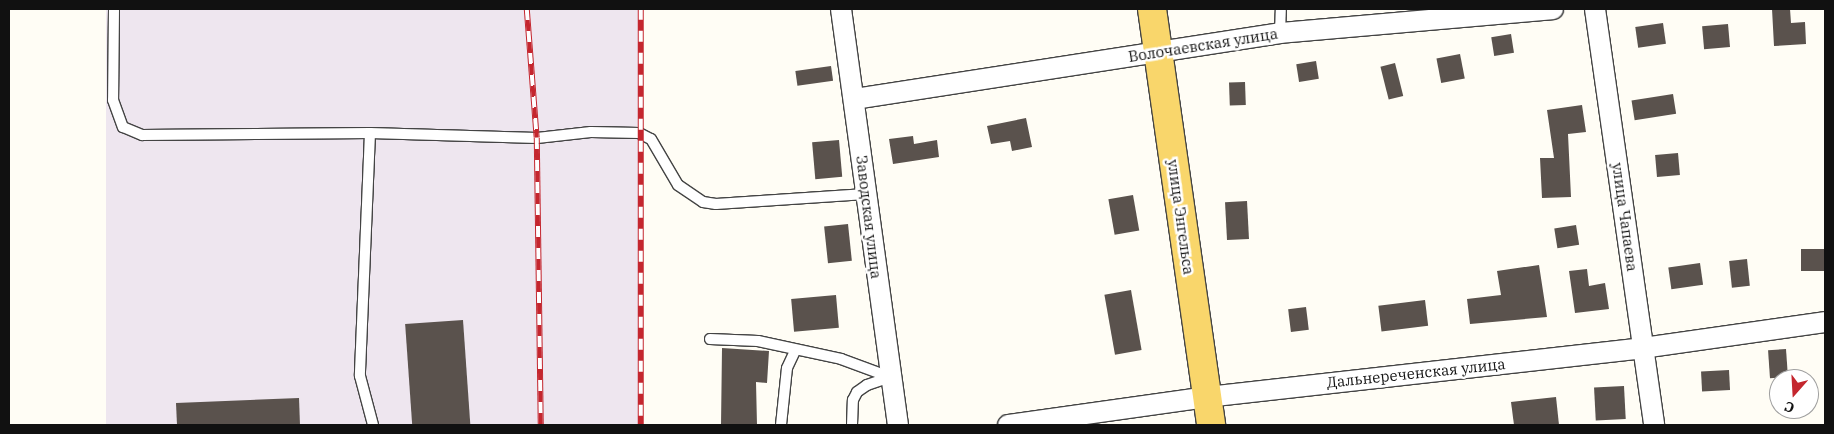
<!DOCTYPE html>
<meta charset="utf-8">
<style>
body{margin:0}
#map{position:relative;width:1834px;height:434px;overflow:hidden;background:#fffdf5;font-family:"IBM Plex Serif",serif}
div>[style]{position:absolute}
.industrial>*{inset:0;background:#eee6ef;transform-origin:0 0}
.building>*{inset:0;background:#5a524d;transform-origin:0 0}
.roads{filter:drop-shadow(1px 0 #444) drop-shadow(-1px 0 #444) drop-shadow(0 1px #444) drop-shadow(0 -1px #444)}
.service>*{height:10px;margin:-5px;padding:0 5px;transform-origin:5px;border-radius:5px;background:#fff}
.minor>*{height:20px;margin:-10px;padding:0 10px;transform-origin:10px;border-radius:10px;background:#fff}
.primary>*{height:28px;margin:-14px;padding:0 14px;transform-origin:14px;border-radius:14px;background:#f9d66b}
.rail>*{height:5.5px;margin-top:-2.75px;transform-origin:0;background:repeating-linear-gradient(90deg,#fff 0 11px,#c4262e 0 22px);box-sizing:border-box;border-block:1px solid #c4262e}
span{translate:-50% -50%;white-space:nowrap;text-align:center;line-height:1.15;-webkit-text-stroke:5px #fff;paint-order:stroke}
.street-label{font-size:15px;color:#111}
.frame{position:absolute;inset:0;border:10px solid #111;pointer-events:none}
.north{position:absolute;left:1769px;top:369px;width:50px;height:50px;box-sizing:border-box;background:#fff;border:1px solid #a0a0a0;border-radius:50%;rotate:199deg;font-size:14px;font-weight:700;line-height:20px;text-align:center;color:#111}
.north::after{content:'';display:block;margin:auto;width:18px;height:22px;background:#c4262e;clip-path:polygon(50% 0,100% 100%,50% 72%,0 100%)}
</style>
<div id="map">
<div class="industrial">
<div style="left:106px;top:9px;width:535px;height:416px"></div>
</div>
<div class="building">
<div style="clip-path:polygon(1772px 9px,1790px 9px,1791px 23px,1805px 22px,1806px 44px,1774px 46px)"></div>
<div style="left:1663px;top:23px;width:21px;height:28px;rotate:82deg"></div>
<div style="left:1728px;top:24px;width:23px;height:26px;rotate:85deg"></div>
<div style="left:1511px;top:34px;width:19px;height:20px;rotate:81deg"></div>
<div style="left:1460px;top:54px;width:25px;height:24px;rotate:79deg"></div>
<div style="left:1316px;top:61px;width:18px;height:20px;rotate:81deg"></div>
<div style="left:1395px;top:63px;width:34px;height:15px;rotate:76deg"></div>
<div style="left:831px;top:66px;width:15px;height:36px;rotate:82deg"></div>
<div style="left:1245px;top:82px;width:23px;height:16px;rotate:88deg"></div>
<div style="left:1673px;top:94px;width:20px;height:42px;rotate:81deg"></div>
<div style="clip-path:polygon(1582px 105px,1586px 132px,1568px 134px,1571px 197px,1542px 198px,1540px 158px,1554px 158px,1547px 110px)"></div>
<div style="clip-path:polygon(1026px 118px,1032px 147px,1012px 151px,1010px 141px,991px 144px,987px 126px)"></div>
<div style="clip-path:polygon(913px 136px,914px 144px,937px 140px,939px 157px,893px 164px,889px 139px)"></div>
<div style="left:839px;top:140px;width:37px;height:27px;rotate:85deg"></div>
<div style="left:1678px;top:153px;width:22px;height:23px;rotate:85deg"></div>
<div style="left:1133px;top:195px;width:36px;height:25px;rotate:80deg"></div>
<div style="left:1247px;top:201px;width:38px;height:22px;rotate:87deg"></div>
<div style="left:848px;top:224px;width:37px;height:24px;rotate:84deg"></div>
<div style="left:1576px;top:225px;width:20px;height:22px;rotate:81deg"></div>
<div style="left:1825px;top:249px;width:22px;height:24px;rotate:90deg"></div>
<div style="left:1747px;top:259px;width:27px;height:18px;rotate:84deg"></div>
<div style="left:1700px;top:263px;width:22px;height:32px;rotate:82deg"></div>
<div style="clip-path:polygon(1539px 265px,1547px 317px,1470px 324px,1467px 299px,1501px 295px,1497px 271px)"></div>
<div style="clip-path:polygon(1587px 269px,1589px 286px,1605px 283px,1609px 309px,1575px 313px,1569px 271px)"></div>
<div style="left:1131px;top:290px;width:61px;height:27px;rotate:80deg"></div>
<div style="left:836px;top:295px;width:33px;height:45px;rotate:85deg"></div>
<div style="left:1425px;top:300px;width:26px;height:47px;rotate:83deg"></div>
<div style="left:1306px;top:307px;width:23px;height:18px;rotate:83deg"></div>
<div style="left:463px;top:320px;width:105px;height:58px;rotate:86deg"></div>
<div style="clip-path:polygon(722px 348px,769px 351px,767px 383px,756px 382px,757px 425px,721px 425px)"></div>
<div style="left:1786px;top:349px;width:28px;height:18px;rotate:86deg"></div>
<div style="left:1729px;top:370px;width:20px;height:28px;rotate:87deg"></div>
<div style="left:1624px;top:386px;width:33px;height:30px;rotate:87deg"></div>
<div style="clip-path:polygon(1556px 397px,1559px 425px,1514px 425px,1511px 402px)"></div>
<div style="clip-path:polygon(299px 398px,300px 425px,177px 425px,176px 403px)"></div>
</div>
<div class="roads">
<div class="service">
<div style="left:114px;top:9px;width:91px;rotate:90.6deg"></div>
<div style="left:113px;top:100px;width:29px;rotate:70deg"></div>
<div style="left:123px;top:127px;width:21px;rotate:23deg"></div>
<div style="left:142px;top:135px;width:228px;rotate:-0.5deg"></div>
<div style="left:370px;top:133px;width:167px;rotate:1.7deg"></div>
<div style="left:537px;top:138px;width:54px;rotate:-6.3deg"></div>
<div style="left:591px;top:132px;width:48px;rotate:1.2deg"></div>
<div style="left:639px;top:133px;width:13px;rotate:27deg"></div>
<div style="left:651px;top:139px;width:53px;rotate:59.6deg"></div>
<div style="left:678px;top:185px;width:30px;rotate:34deg"></div>
<div style="left:703px;top:202px;width:13px;rotate:9deg"></div>
<div style="left:716px;top:204px;width:150px;rotate:-3.8deg"></div>
<div style="left:1280px;top:33px;width:24px;rotate:-88deg"></div>
<div style="left:370px;top:133px;width:243px;rotate:92.4deg"></div>
<div style="left:360px;top:376px;width:51px;rotate:75.1deg"></div>
<div style="left:710px;top:339px;width:48px;rotate:2.4deg"></div>
<div style="left:758px;top:341px;width:85px;rotate:12.2deg"></div>
<div style="left:841px;top:359px;width:52px;rotate:20.2deg"></div>
<div style="left:781px;top:425px;width:57px;rotate:-84deg"></div>
<div style="left:787px;top:368px;width:19px;rotate:-65deg"></div>
<div style="left:852px;top:425px;width:25px;rotate:-88deg"></div>
<div style="left:853px;top:400px;width:9px;rotate:-63deg"></div>
<div style="left:857px;top:392px;width:12px;rotate:-35deg"></div>
<div style="left:867px;top:385px;width:24px;rotate:-19deg"></div>
</div>
<div class="minor">
<div style="left:841px;top:9px;width:420px;rotate:82.2deg"></div>
<div style="left:1595px;top:9px;width:420px;rotate:81.9deg"></div>
<div style="left:854px;top:99px;width:431px;rotate:-8.8deg"></div>
<div style="left:1280px;top:33px;width:274px;rotate:-5deg"></div>
<div style="left:1008px;top:425px;width:201px;rotate:-8deg"></div>
<div style="left:1207px;top:397px;width:439px;rotate:-6.4deg"></div>
<div style="left:1643px;top:348px;width:184px;rotate:-8.1deg"></div>
</div>
<div class="primary">
<div style="left:1152px;top:9px;width:420px;rotate:81.9deg"></div>
</div>
</div>
<div class="rail">
<div style="left:527px;top:9px;width:129px;rotate:85.6deg"></div>
<div style="left:537px;top:138px;width:287px;rotate:89.2deg"></div>
<div style="left:641px;top:9px;width:416px;rotate:90deg"></div>
</div>
<div class="street-label">
<span style="left:1203px;top:45px;rotate:-9deg">Волочаевская улица</span>
<span style="left:869px;top:217px;rotate:83deg">Заводская улица</span>
<span style="left:1181px;top:217px;rotate:82deg">улица Энгельса</span>
<span style="left:1625px;top:217px;rotate:82deg">улица Чапаева</span>
<span style="left:1416px;top:373px;rotate:-6deg">Дальнереченская улица</span>
</div>
<div class="frame"></div>
<div class="north">С</div>
</div>
